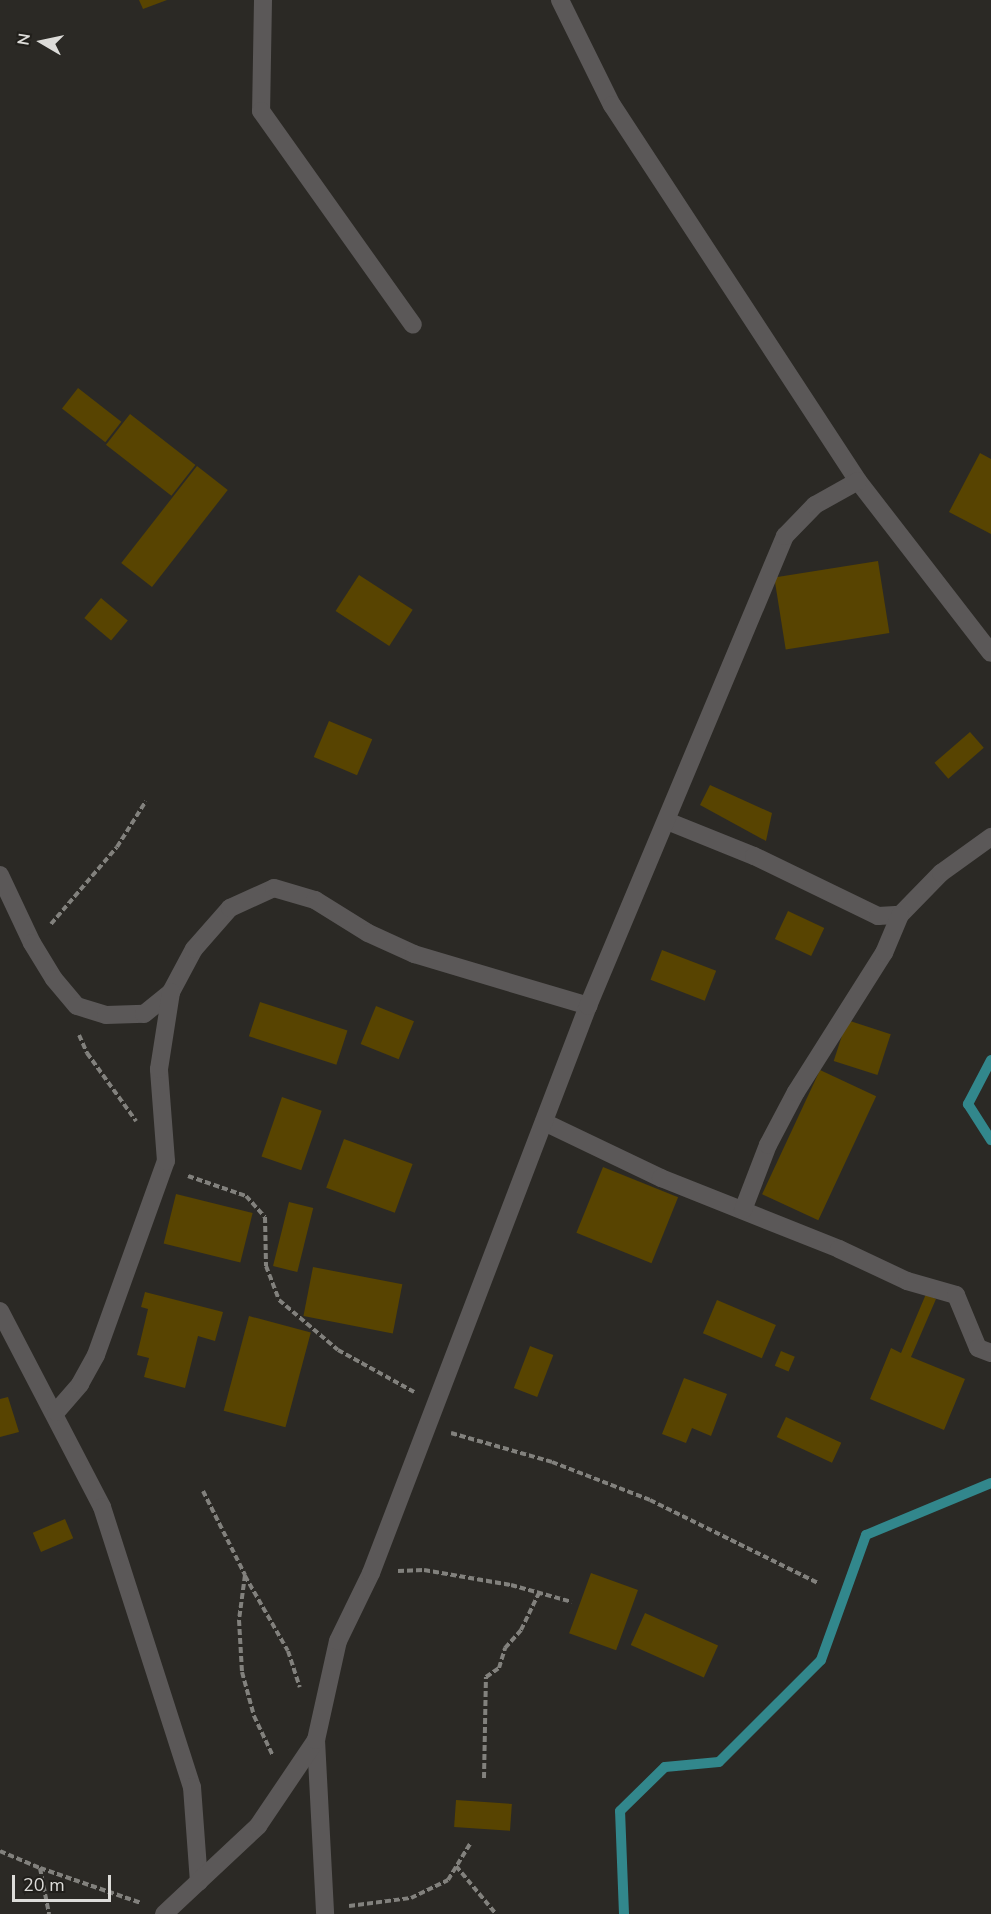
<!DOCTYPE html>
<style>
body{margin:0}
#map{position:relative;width:991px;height:1914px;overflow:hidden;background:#2b2925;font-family:"Nunito Sans",sans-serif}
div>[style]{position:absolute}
.stream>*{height:10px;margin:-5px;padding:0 5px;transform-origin:5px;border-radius:5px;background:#32878c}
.building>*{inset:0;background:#584401;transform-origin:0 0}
.path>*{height:4px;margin-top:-2px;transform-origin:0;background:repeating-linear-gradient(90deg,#82817d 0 6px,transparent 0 9px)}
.minor>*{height:18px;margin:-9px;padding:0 9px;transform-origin:9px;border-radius:9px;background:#5b5858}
span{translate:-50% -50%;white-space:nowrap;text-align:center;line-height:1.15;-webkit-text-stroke:6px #211f1b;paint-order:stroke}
.north{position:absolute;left:12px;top:12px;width:60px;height:60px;-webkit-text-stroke:4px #211f1b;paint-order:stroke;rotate:279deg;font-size:16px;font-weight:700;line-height:24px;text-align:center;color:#dddcd9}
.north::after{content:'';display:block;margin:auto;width:21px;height:27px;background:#dddcd9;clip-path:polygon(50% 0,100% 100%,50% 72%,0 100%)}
.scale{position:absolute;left:12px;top:1875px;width:99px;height:27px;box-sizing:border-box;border:3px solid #dddcd9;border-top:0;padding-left:8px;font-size:18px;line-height:21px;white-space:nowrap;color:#dddcd9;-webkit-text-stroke:4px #211f1b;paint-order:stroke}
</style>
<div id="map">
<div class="stream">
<div style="left:991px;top:1060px;width:50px;rotate:117.6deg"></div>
<div style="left:968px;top:1104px;width:43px;rotate:57.4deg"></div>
<div style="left:624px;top:1914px;width:103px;rotate:-92.2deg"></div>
<div style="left:620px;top:1811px;width:63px;rotate:-44.4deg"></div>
<div style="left:665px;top:1767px;width:54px;rotate:-5.3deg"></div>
<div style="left:719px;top:1762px;width:144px;rotate:-45deg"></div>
<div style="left:821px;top:1660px;width:133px;rotate:-70.2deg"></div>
<div style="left:866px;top:1535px;width:135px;rotate:-22.6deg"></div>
</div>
<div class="building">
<div style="clip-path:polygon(139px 0,167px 0,143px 9px)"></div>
<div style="left:78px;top:388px;width:55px;height:26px;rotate:38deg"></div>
<div style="left:130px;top:414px;width:83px;height:39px;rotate:38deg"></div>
<div style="clip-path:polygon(980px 453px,991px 459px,991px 534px,949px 512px)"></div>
<div style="left:197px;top:466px;width:39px;height:123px;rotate:38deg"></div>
<div style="left:878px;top:561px;width:73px;height:105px;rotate:81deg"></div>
<div style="left:359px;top:575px;width:64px;height:43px;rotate:33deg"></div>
<div style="left:101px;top:598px;width:35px;height:26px;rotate:40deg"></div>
<div style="left:329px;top:721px;width:47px;height:39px;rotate:23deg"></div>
<div style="left:970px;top:732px;width:21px;height:47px;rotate:49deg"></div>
<div style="clip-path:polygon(710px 785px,772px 813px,766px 841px,700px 805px)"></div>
<div style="left:788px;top:911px;width:40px;height:31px;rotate:25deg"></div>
<div style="left:662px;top:950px;width:58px;height:32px;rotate:21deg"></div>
<div style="left:260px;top:1002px;width:92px;height:36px;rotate:18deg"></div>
<div style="left:376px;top:1006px;width:41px;height:41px;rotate:22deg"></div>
<div style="left:847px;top:1020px;width:46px;height:43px;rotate:18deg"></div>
<div style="left:820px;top:1070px;width:62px;height:137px;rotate:25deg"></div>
<div style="left:282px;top:1097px;width:42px;height:63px;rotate:19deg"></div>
<div style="left:344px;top:1139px;width:73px;height:52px;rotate:20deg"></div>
<div style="left:603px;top:1167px;width:81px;height:71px;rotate:22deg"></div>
<div style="left:176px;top:1194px;width:79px;height:51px;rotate:14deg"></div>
<div style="left:289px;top:1202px;width:25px;height:66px;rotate:14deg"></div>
<div style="left:313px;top:1267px;width:91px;height:50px;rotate:11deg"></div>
<div style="clip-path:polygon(145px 1292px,223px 1312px,215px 1341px,198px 1336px,185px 1388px,144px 1377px,149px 1358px,137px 1355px,148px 1309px,141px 1307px)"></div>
<div style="clip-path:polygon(926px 1294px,936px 1299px,911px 1357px,965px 1379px,944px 1430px,870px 1399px,891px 1348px,901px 1353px)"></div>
<div style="left:717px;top:1300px;width:64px;height:36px;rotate:23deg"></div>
<div style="left:249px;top:1316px;width:64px;height:98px;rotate:15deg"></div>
<div style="left:530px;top:1346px;width:25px;height:45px;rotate:21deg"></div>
<div style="left:781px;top:1351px;width:15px;height:16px;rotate:23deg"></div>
<div style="clip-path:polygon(684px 1378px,727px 1394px,711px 1436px,692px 1428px,686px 1443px,662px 1434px)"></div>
<div style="clip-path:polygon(8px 1397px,19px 1432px,0 1437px,0 1399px)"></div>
<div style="left:786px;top:1417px;width:61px;height:22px;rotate:25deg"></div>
<div style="left:65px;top:1519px;width:21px;height:35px;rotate:67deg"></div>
<div style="left:591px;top:1573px;width:50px;height:64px;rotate:20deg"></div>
<div style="left:645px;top:1613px;width:80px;height:35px;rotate:24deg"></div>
<div style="left:456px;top:1800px;width:56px;height:27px;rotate:4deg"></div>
</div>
<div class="path">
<div style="left:51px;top:924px;width:101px;rotate:-49.4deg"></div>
<div style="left:117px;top:847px;width:54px;rotate:-57.8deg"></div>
<div style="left:79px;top:1035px;width:20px;rotate:66deg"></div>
<div style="left:87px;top:1053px;width:84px;rotate:54.2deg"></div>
<div style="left:188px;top:1176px;width:61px;rotate:19deg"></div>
<div style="left:246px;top:1196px;width:28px;rotate:48deg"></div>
<div style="left:265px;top:1217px;width:49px;rotate:88.8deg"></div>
<div style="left:266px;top:1266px;width:36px;rotate:69deg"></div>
<div style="left:279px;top:1300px;width:77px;rotate:40.3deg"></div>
<div style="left:338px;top:1350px;width:87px;rotate:28.9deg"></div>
<div style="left:451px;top:1433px;width:105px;rotate:16deg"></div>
<div style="left:552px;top:1462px;width:105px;rotate:21.2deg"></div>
<div style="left:650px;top:1500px;width:187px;rotate:26.3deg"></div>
<div style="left:203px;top:1491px;width:94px;rotate:63.4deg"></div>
<div style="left:245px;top:1575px;width:45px;rotate:97.6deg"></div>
<div style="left:239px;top:1620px;width:52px;rotate:86.7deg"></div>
<div style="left:242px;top:1672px;width:46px;rotate:74.7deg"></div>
<div style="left:254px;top:1716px;width:44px;rotate:64.6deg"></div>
<div style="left:398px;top:1571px;width:26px;rotate:-2deg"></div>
<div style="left:424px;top:1570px;width:88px;rotate:9.8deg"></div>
<div style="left:511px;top:1585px;width:63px;rotate:15.6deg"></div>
<div style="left:245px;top:1576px;width:86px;rotate:60.2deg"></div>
<div style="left:288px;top:1651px;width:38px;rotate:72deg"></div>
<div style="left:484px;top:1778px;width:101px;rotate:-88.9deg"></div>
<div style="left:486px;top:1677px;width:16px;rotate:-35deg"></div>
<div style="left:499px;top:1668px;width:21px;rotate:-73deg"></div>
<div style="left:505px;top:1648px;width:24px;rotate:-48deg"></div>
<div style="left:521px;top:1630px;width:41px;rotate:-64.1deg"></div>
<div style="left:0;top:1851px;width:43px;rotate:23deg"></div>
<div style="left:40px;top:1868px;width:47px;rotate:78.9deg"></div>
<div style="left:456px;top:1866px;width:62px;rotate:50.2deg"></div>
<div style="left:40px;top:1868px;width:107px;rotate:19.1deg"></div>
<div style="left:349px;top:1906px;width:63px;rotate:-7.4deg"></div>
<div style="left:411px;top:1898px;width:41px;rotate:-25.9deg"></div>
<div style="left:448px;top:1880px;width:42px;rotate:-58.6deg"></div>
</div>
<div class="minor">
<div style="left:263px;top:0;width:111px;rotate:91deg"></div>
<div style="left:261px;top:111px;width:262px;rotate:54.6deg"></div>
<div style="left:560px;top:0;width:117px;rotate:63.7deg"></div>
<div style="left:612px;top:105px;width:449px;rotate:56.8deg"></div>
<div style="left:858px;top:481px;width:217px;rotate:52.3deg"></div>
<div style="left:667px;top:821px;width:94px;rotate:21.9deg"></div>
<div style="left:754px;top:856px;width:138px;rotate:25.8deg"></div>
<div style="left:878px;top:916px;width:22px;rotate:-3deg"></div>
<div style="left:900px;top:915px;width:59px;rotate:-45.7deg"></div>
<div style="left:941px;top:873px;width:62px;rotate:-35.8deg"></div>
<div style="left:0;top:875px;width:75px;rotate:64.8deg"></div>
<div style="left:32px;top:943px;width:42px;rotate:58.6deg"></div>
<div style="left:54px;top:979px;width:35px;rotate:50deg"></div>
<div style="left:77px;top:1006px;width:30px;rotate:17deg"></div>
<div style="left:106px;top:1015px;width:38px;rotate:-2deg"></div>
<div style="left:144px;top:1014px;width:35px;rotate:-39deg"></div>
<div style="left:171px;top:992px;width:49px;rotate:-61.9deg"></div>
<div style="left:194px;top:949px;width:55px;rotate:-48.7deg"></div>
<div style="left:230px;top:908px;width:48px;rotate:-24.4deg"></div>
<div style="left:274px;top:888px;width:43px;rotate:16.3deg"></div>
<div style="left:315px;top:900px;width:62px;rotate:31.9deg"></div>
<div style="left:368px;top:933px;width:51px;rotate:24.5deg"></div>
<div style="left:414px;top:954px;width:182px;rotate:16.6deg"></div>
<div style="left:544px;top:1122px;width:130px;rotate:25.6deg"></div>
<div style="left:661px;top:1178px;width:192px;rotate:21.7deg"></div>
<div style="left:839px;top:1249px;width:75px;rotate:25.2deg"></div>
<div style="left:907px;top:1281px;width:51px;rotate:15.9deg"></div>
<div style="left:956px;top:1295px;width:57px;rotate:67.5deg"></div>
<div style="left:978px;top:1348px;width:14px;rotate:21deg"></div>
<div style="left:743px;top:1210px;width:70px;rotate:-69deg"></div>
<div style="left:768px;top:1145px;width:60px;rotate:-62.2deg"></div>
<div style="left:796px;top:1092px;width:165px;rotate:-57.7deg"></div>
<div style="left:884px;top:953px;width:41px;rotate:-67.2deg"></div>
<div style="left:0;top:1311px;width:221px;rotate:62.5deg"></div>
<div style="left:102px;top:1507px;width:294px;rotate:72.2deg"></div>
<div style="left:192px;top:1787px;width:95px;rotate:85.8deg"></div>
<div style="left:56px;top:1412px;width:37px;rotate:-49deg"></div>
<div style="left:80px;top:1384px;width:33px;rotate:-61deg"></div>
<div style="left:96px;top:1355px;width:206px;rotate:-70.2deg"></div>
<div style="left:166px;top:1161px;width:92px;rotate:-94.4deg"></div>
<div style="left:159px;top:1069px;width:78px;rotate:-81.1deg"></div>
<div style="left:316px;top:1740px;width:174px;rotate:87deg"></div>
<div style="left:164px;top:1914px;width:129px;rotate:-43.1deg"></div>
<div style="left:258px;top:1826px;width:104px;rotate:-56deg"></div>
<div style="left:316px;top:1740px;width:101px;rotate:-77.5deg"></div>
<div style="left:338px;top:1641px;width:76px;rotate:-64.1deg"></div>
<div style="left:371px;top:1573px;width:607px;rotate:-69.06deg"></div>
<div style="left:588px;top:1006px;width:510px;rotate:-67.26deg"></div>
<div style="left:785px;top:536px;width:43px;rotate:-45.9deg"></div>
<div style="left:815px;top:505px;width:49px;rotate:-29.2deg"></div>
</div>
<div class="north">N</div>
<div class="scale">20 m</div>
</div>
